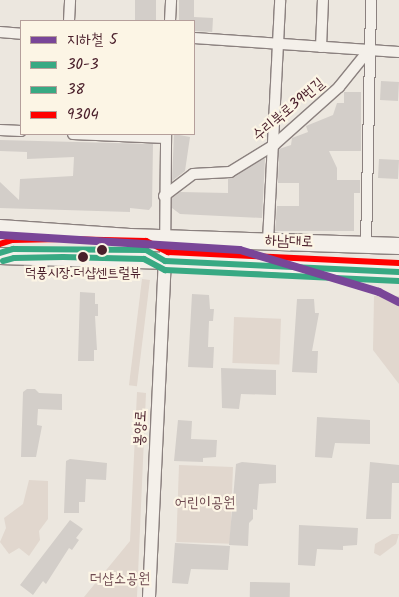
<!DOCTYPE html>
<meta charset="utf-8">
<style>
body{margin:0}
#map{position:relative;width:399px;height:597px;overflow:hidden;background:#ece7df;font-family:Kalam,"Poor Story",sans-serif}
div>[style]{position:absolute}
.green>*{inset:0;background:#e1d7ce;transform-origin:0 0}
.building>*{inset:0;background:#d3cec9;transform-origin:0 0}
.roads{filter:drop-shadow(1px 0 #8b817f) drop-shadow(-1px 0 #8b817f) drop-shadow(0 1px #8b817f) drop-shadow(0 -1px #8b817f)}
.minor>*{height:10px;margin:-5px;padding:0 5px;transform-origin:5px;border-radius:5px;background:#f4f0ea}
.tertiary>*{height:12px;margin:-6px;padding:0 6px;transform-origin:6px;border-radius:6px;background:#f4f0ea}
.primary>*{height:16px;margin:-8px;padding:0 8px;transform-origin:8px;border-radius:8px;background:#f4f0ea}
.bus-1>*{height:6px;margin:-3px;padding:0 3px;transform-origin:3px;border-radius:3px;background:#38a983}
.bus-2>*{height:6px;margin:-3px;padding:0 3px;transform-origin:3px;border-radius:3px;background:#38a983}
.bus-3>*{height:6px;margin:-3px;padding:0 3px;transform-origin:3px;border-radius:3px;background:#f00}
.metro-1>*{height:8px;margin:-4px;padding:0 4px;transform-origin:4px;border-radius:4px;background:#794698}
.dots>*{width:14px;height:14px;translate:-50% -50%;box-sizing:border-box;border:2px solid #fcf5e5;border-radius:50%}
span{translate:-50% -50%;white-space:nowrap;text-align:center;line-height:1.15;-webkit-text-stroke:4.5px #fcf5e5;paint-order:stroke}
.bus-label{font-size:14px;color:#4a1f2b}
.street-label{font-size:15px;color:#4a1f2b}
.park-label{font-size:15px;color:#6e4a50}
.legend{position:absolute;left:20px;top:20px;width:175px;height:115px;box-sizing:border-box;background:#fcf5e5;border:1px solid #b59f9b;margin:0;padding:6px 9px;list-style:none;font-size:15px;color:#4a1f2b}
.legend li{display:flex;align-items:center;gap:10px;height:25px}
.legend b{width:25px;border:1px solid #b59f9b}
</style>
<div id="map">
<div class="green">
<div style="left:142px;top:279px;width:8px;height:107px;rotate:7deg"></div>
<div style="clip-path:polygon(374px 296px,399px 296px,399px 384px,373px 350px)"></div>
<div style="left:234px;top:317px;width:47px;height:46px;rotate:2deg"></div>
<div style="clip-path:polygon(137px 392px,146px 393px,137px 597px,84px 597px,130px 541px)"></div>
<div style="left:179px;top:465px;width:54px;height:77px;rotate:2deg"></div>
<div style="clip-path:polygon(29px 480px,48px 481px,48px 519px,39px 531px,40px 540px,29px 556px,19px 548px,9px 554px,0 542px,6px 528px,4px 518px,23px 504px)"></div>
<div style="clip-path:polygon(392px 534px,399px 534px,396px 544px,380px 556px,374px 553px,375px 544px)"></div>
</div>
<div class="building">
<div style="left:135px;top:0;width:21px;height:21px"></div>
<div style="left:179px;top:0;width:15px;height:21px"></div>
<div style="left:194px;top:17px;width:19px;height:14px;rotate:3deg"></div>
<div style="left:381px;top:81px;width:18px;height:19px;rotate:3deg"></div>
<div style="clip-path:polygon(344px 92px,361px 92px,361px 151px,329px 151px,337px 168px,337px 180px,360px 180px,360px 193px,354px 193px,354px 231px,275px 231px,277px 206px,299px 206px,299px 183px,278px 183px,279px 149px,291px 145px,292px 138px,308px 132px,306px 126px,333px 115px,337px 103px,344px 103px)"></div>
<div style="clip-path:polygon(174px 134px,190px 137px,185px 171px,172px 181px)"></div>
<div style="clip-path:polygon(0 140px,153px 144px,152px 206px,149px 210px,130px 208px,130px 212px,0 208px,0 182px,19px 200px,20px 179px,73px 176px,74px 157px,27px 159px,27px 152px,0 151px)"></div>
<div style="clip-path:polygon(265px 158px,262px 218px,180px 214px,172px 208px,172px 198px,180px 192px,228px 193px,228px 179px)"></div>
<div style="left:379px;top:159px;width:20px;height:19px;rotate:3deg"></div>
<div style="clip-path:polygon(80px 292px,95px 293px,95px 304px,98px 304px,98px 316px,95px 316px,97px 350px,94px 350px,94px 361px,78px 361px)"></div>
<div style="clip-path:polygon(192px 294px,209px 295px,210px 309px,214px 309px,213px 321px,209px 321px,208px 347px,214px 347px,213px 368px,188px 367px)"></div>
<div style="clip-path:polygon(297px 299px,314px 299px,315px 313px,319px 313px,312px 351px,318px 351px,317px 373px,292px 372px)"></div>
<div style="clip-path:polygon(221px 368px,276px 370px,276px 395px,241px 394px,239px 409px,222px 408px)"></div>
<div style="clip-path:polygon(27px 389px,35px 389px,39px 393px,62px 394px,62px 410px,38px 409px,37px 425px,42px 426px,36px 457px,21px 457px,23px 392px)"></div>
<div style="clip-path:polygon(317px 417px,370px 420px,370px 444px,335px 443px,332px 458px,315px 457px)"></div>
<div style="clip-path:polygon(178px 420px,192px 421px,191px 439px,217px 440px,216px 457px,203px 458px,203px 462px,174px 461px)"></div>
<div style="clip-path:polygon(70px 459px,107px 463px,106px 480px,86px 479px,85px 502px,79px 502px,79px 513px,64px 513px,66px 461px)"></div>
<div style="clip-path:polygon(242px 462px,276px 465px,276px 483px,259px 484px,257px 510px,253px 509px,253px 519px,249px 523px,248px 546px,229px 545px,236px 464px)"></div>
<div style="clip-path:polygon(370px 462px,399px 465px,399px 483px,392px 483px,391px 519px,366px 519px)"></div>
<div style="clip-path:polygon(70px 520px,83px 529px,76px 538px,79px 540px,72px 550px,69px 548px,46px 584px,43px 581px,33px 595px,20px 585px)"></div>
<div style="clip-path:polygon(299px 525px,358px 528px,357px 545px,343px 546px,343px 550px,317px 549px,315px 566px,298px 565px)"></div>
<div style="clip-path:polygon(175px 543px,230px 546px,228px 570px,191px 569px,188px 584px,172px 583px)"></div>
<div style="left:250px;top:582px;width:40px;height:15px;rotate:1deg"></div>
</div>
<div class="roads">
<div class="minor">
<div style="left:69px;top:21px;width:21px;rotate:-87deg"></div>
<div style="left:170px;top:21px;width:21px;rotate:-87deg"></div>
<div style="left:0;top:32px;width:21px;rotate:5deg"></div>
<div style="left:194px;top:38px;width:205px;rotate:3.9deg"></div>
<div style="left:321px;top:47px;width:47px;rotate:-87.6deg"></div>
<div style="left:0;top:130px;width:21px;rotate:3deg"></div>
<div style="left:73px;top:134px;width:93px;rotate:2.5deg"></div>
<div style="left:164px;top:196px;width:36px;rotate:-37deg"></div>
<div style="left:193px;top:174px;width:37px;rotate:-3deg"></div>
<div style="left:230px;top:172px;width:52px;rotate:-31.5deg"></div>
<div style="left:274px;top:145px;width:87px;rotate:-41.7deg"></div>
<div style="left:339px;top:87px;width:48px;rotate:-51deg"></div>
<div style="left:268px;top:241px;width:241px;rotate:-87.1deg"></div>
<div style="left:366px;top:245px;width:245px;rotate:-88.8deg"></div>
<div style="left:165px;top:261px;width:127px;rotate:-89.5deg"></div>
</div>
<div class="tertiary">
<div style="left:149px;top:597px;width:336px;rotate:-87.3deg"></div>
</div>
<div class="primary">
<div style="left:0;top:228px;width:130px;rotate:4deg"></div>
<div style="left:130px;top:237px;width:269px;rotate:1.9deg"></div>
<div style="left:0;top:256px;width:264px;rotate:1.7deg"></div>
<div style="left:264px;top:264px;width:135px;rotate:3.4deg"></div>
</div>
</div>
<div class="bus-1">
<div style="left:0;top:253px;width:14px;rotate:-17deg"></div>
<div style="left:13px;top:249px;width:133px;rotate:0.4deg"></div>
<div style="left:146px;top:250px;width:22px;rotate:30deg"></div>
<div style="left:165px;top:261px;width:234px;rotate:2.7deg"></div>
</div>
<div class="bus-2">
<div style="left:3px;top:261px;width:11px;rotate:-15deg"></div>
<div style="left:14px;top:258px;width:49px;rotate:-1.2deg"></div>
<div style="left:63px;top:257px;width:81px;rotate:1.4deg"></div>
<div style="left:144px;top:259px;width:24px;rotate:28deg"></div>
<div style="left:165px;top:270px;width:234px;rotate:2.7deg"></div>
</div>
<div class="bus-3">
<div style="left:0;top:244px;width:13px;rotate:-18deg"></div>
<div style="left:12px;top:240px;width:51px;rotate:-1.1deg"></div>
<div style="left:63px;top:239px;width:83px;rotate:1.4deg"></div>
<div style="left:146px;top:241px;width:25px;rotate:27deg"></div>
<div style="left:168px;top:252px;width:231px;rotate:2.7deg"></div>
</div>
<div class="metro-1">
<div style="left:0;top:235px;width:240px;rotate:3.6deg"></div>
<div style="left:240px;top:250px;width:145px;rotate:16.8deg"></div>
<div style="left:379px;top:292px;width:22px;rotate:27deg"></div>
</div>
<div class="dots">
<div style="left:102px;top:250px;background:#4a1f2b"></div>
<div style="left:83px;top:257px;background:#4a1f2b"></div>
</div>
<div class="bus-label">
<span style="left:83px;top:273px">덕풍시장.더샵센트럴뷰</span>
</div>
<div class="street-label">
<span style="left:289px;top:110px;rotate:-40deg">수리북로39번길</span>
<span style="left:289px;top:242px;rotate:2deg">하남대로</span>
<span style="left:141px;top:428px;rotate:-87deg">봉양로</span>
</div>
<div class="park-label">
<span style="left:205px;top:504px">어린이공원</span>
<span style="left:120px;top:580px">더샵소공원</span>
</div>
<ul class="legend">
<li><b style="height:6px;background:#794698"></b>지하철 5</li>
<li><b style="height:6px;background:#38a983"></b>30-3</li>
<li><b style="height:6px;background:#38a983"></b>38</li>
<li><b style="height:6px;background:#f00"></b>9304</li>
</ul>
</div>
